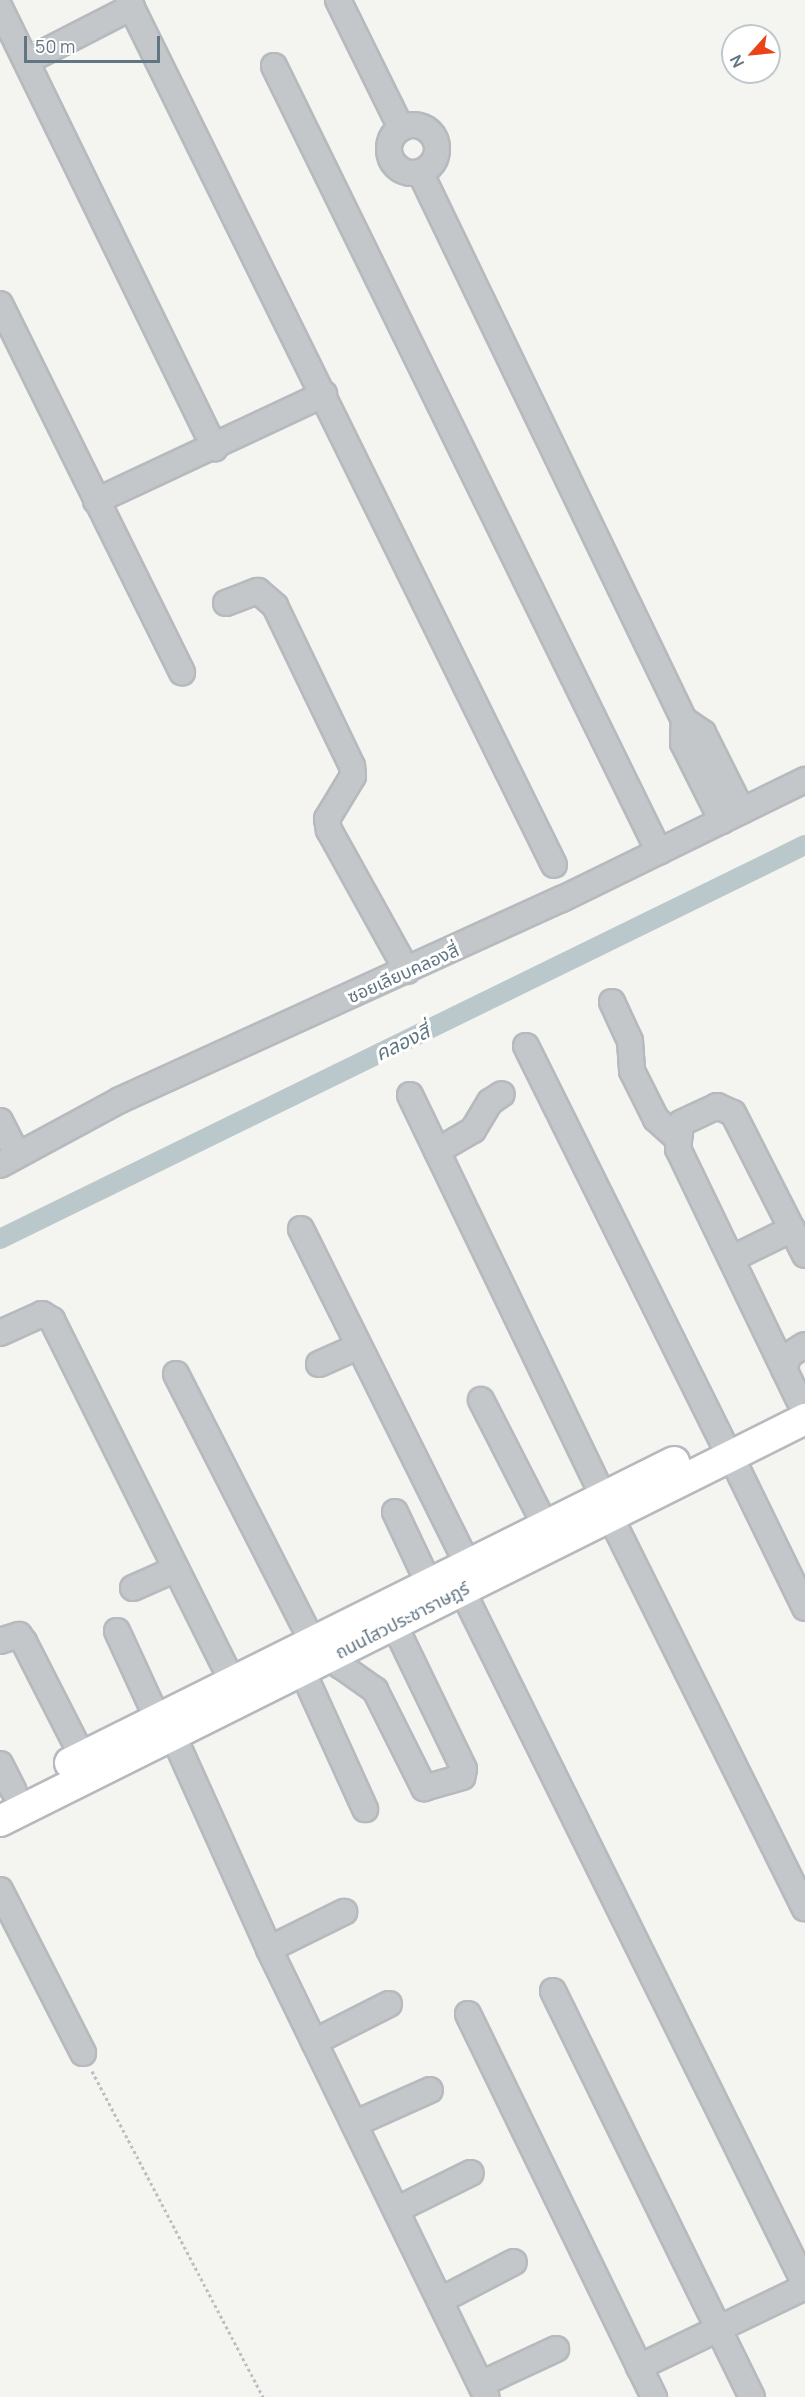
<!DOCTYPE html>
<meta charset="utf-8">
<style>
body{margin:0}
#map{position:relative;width:805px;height:2397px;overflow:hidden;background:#f4f4f0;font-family:Manrope,"Noto Sans Thai",sans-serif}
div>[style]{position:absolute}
.canal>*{height:20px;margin:-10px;padding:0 10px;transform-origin:10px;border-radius:10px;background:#bac7cb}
.path>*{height:3px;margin-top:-1.5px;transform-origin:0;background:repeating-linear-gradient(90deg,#bdbfc1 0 3px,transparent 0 6px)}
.roads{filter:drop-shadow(2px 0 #b6babe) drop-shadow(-2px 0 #b6babe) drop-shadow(0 2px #b6babe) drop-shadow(0 -2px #b6babe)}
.minor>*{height:24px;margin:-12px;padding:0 12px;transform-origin:12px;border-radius:12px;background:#c4c7ca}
.minor>.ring{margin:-12px;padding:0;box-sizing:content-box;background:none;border:24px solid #c4c7ca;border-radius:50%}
.major>*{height:30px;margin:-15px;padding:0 15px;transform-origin:15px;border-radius:15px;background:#fff}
span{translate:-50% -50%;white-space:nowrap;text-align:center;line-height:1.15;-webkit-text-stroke:6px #fff;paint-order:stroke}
.street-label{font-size:18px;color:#627583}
.water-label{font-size:20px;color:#5d7880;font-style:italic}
.north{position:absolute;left:721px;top:24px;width:60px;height:60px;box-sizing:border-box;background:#fff;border:2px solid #c0c8cd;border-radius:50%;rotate:243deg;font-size:16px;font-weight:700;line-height:24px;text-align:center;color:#627583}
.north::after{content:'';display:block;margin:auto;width:21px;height:27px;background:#eb4319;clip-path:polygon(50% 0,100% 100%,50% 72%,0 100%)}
.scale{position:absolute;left:24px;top:36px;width:136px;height:27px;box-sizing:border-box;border:3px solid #627583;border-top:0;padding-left:8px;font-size:18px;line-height:21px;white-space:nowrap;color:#627583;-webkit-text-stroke:4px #fff;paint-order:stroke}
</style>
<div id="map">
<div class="canal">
<div style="left:0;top:1239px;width:896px;rotate:-26.08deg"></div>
</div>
<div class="path">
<div style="left:92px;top:2071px;width:368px;rotate:62.3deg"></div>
</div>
<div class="roads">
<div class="minor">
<div style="left:128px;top:0;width:964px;rotate:63.78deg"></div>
<div style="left:338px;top:0;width:143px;rotate:63.8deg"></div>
<div style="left:0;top:8px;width:490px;rotate:64deg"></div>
<div style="left:27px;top:61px;width:118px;rotate:-27.2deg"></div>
<div style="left:274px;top:66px;width:875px;rotate:63.9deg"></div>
<div class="ring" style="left:389px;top:125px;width:24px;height:24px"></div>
<div style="left:420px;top:172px;width:608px;rotate:64.28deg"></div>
<div style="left:0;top:304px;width:411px;rotate:63.7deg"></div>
<div style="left:96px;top:501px;width:252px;rotate:-25.1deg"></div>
<div style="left:226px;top:603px;width:34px;rotate:-21deg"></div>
<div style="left:258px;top:591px;width:23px;rotate:41deg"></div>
<div style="left:275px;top:606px;width:178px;rotate:64.3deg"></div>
<div style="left:352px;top:766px;width:10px;rotate:84deg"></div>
<div style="left:353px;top:776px;width:50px;rotate:121.2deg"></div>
<div style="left:327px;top:819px;width:11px;rotate:80deg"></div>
<div style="left:329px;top:830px;width:161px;rotate:61deg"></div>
<div style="left:722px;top:821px;width:87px;rotate:-116.6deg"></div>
<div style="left:683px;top:743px;width:23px;rotate:-88deg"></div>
<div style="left:684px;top:720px;width:23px;rotate:34deg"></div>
<div style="left:703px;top:733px;width:87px;rotate:63.4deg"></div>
<div style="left:612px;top:1002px;width:43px;rotate:65.2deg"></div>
<div style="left:630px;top:1041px;width:30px;rotate:86deg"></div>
<div style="left:632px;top:1071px;width:54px;rotate:63.4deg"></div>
<div style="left:656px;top:1119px;width:27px;rotate:42deg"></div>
<div style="left:526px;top:1046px;width:440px;rotate:63.6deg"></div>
<div style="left:410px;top:1095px;width:445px;rotate:64.3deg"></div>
<div style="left:0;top:1121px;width:38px;rotate:63deg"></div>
<div style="left:437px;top:1151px;width:42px;rotate:-30.3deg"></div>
<div style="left:473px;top:1130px;width:33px;rotate:-59deg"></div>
<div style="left:490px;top:1102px;width:14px;rotate:-34deg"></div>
<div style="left:0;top:1165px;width:136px;rotate:-28.4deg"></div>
<div style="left:120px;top:1100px;width:486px;rotate:-24.5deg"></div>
<div style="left:562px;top:899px;width:271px;rotate:-26.1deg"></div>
<div style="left:301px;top:1229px;width:372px;rotate:63.6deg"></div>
<div style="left:733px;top:1258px;width:66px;rotate:-26.2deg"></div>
<div style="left:0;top:1333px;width:46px;rotate:-24.3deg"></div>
<div style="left:42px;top:1314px;width:12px;rotate:31deg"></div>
<div style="left:52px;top:1320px;width:403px;rotate:63.5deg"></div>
<div style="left:319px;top:1364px;width:42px;rotate:-24.1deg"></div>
<div style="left:784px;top:1369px;width:15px;rotate:-70deg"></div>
<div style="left:789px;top:1355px;width:19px;rotate:-32deg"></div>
<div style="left:176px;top:1374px;width:319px;rotate:63deg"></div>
<div style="left:481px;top:1400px;width:140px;rotate:62.9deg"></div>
<div style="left:799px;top:1400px;width:279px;rotate:-115.7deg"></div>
<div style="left:678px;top:1149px;width:26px;rotate:-83deg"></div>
<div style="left:681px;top:1123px;width:40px;rotate:-25deg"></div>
<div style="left:717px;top:1106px;width:17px;rotate:24deg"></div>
<div style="left:733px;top:1113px;width:159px;rotate:63.1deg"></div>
<div style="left:731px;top:1456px;width:169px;rotate:64deg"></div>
<div style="left:395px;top:1512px;width:75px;rotate:64.8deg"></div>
<div style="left:610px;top:1516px;width:438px;rotate:63.6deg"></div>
<div style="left:133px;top:1588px;width:47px;rotate:-23.8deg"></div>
<div style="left:462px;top:1590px;width:774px;rotate:63.7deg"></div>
<div style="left:117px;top:1631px;width:96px;rotate:65.3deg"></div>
<div style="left:0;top:1641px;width:20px;rotate:-18deg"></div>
<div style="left:19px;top:1635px;width:9px;rotate:54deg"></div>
<div style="left:24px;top:1642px;width:128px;rotate:63deg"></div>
<div style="left:337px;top:1653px;width:14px;rotate:73deg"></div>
<div style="left:341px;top:1666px;width:42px;rotate:35.2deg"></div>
<div style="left:375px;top:1690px;width:110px;rotate:63.4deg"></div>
<div style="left:424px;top:1788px;width:40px;rotate:-16deg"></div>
<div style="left:462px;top:1777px;width:8px;rotate:-76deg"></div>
<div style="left:464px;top:1769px;width:161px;rotate:-115.8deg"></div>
<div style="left:302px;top:1670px;width:153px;rotate:65.6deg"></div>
<div style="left:173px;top:1735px;width:235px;rotate:65.8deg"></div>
<div style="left:269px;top:1949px;width:498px;rotate:64.1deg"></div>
<div style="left:0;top:1764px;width:30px;rotate:63deg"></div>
<div style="left:0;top:1890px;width:183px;rotate:63deg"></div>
<div style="left:269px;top:1949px;width:84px;rotate:-26.3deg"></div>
<div style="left:553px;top:1991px;width:452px;rotate:63.9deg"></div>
<div style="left:468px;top:2014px;width:426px;rotate:64.1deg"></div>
<div style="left:314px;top:2042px;width:84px;rotate:-26.9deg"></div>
<div style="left:354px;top:2124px;width:83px;rotate:-24.1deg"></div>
<div style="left:398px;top:2209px;width:81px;rotate:-26.3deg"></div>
<div style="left:441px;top:2300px;width:82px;rotate:-27.5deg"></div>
<div style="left:639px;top:2367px;width:184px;rotate:-25.7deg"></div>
<div style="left:481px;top:2384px;width:83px;rotate:-25deg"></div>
</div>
<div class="major">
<div style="left:70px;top:1763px;width:675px;rotate:-26.49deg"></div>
<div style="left:0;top:1821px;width:900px;rotate:-26.54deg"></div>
</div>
</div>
<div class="street-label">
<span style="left:403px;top:973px;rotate:-24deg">ซอยเลียบคลองสี่</span>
<span style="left:402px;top:1620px;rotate:-27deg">ถนนไสวประชาราษฎร์</span>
</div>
<div class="water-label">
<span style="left:402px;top:1042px;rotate:-26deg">คลองสี่</span>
</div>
<div class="north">N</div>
<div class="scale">50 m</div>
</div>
